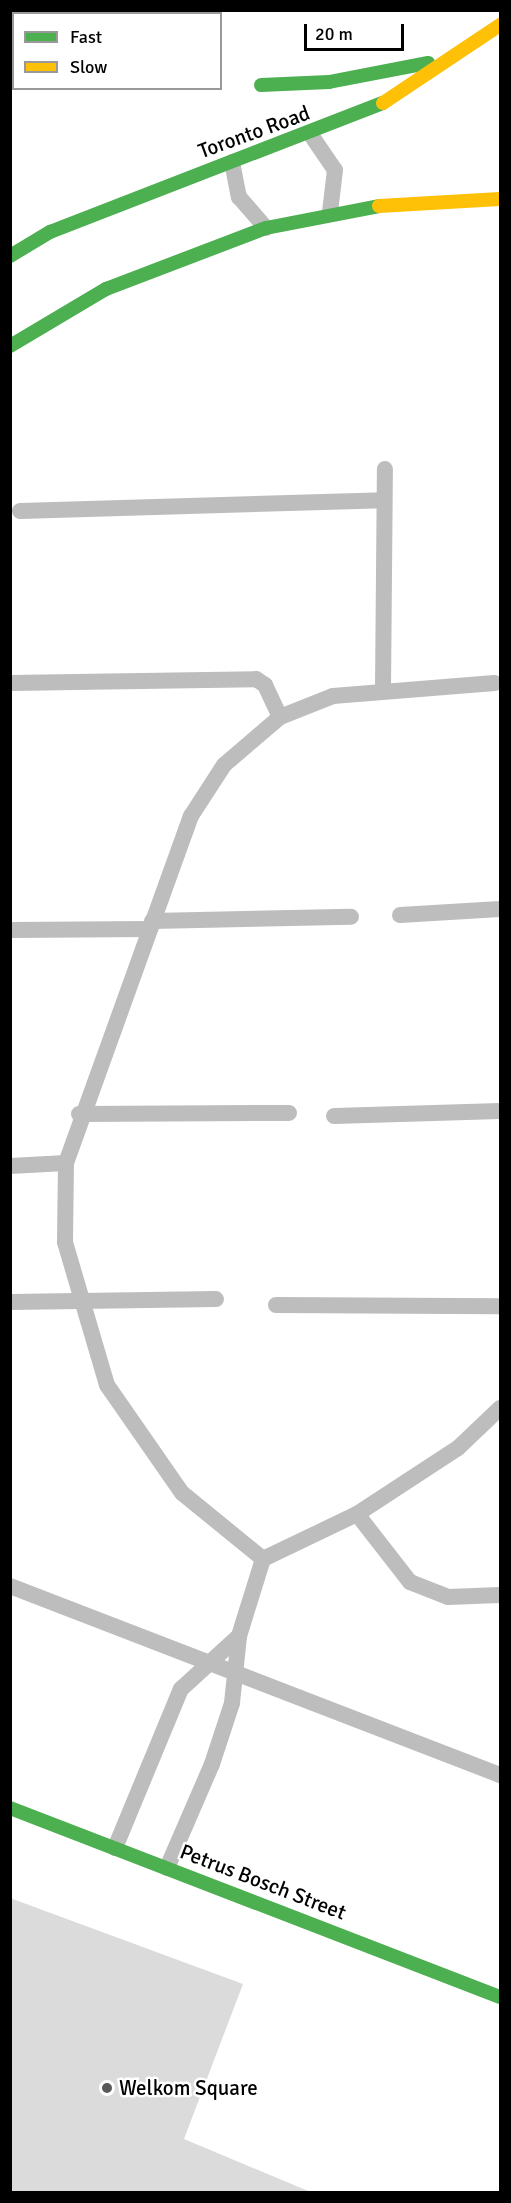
<!DOCTYPE html>
<style>
body{margin:0}
#map{position:relative;width:511px;height:2203px;overflow:hidden;background:#fff;font-family:Signika,sans-serif}
div>[style]{position:absolute}
.building>*{inset:0;background:#dbdbdb}
.lane>*{height:16px;margin:-8px;padding:0 8px;transform-origin:8px;border-radius:8px;background:#bdbdbd}
.fast>*{height:14px;margin:-7px;padding:0 7px;transform-origin:7px;border-radius:7px;background:#4caf50}
.slow>*{height:14px;margin:-7px;padding:0 7px;transform-origin:7px;border-radius:7px;background:#ffc107}
.dots>*{width:16px;height:16px;translate:-50% -50%;box-sizing:border-box;border:3px solid #fff;border-radius:50%}
span{translate:-50% -50%;white-space:nowrap;text-align:center;line-height:1.15;-webkit-text-stroke:5px #fff;paint-order:stroke}
.street-label{font-size:21px;color:#000}
.poi-label{font-size:21px;color:#000}
.left{translate:0 -50%;text-align:left}
.frame{position:absolute;inset:0;border:12px solid #000;pointer-events:none}
.legend{position:absolute;left:12px;top:12px;width:210px;height:78px;box-sizing:border-box;background:#fff;border:2px solid #999;margin:0;padding:8px 10px;list-style:none;font-size:18px;color:#000}
.legend li{display:flex;align-items:center;gap:12px;height:30px}
.legend b{width:30px;border:2px solid #999}
.scale{position:absolute;left:304px;top:24px;width:100px;height:27px;box-sizing:border-box;border:3px solid #000;border-top:0;padding-left:8px;font-size:18px;line-height:21px;white-space:nowrap;color:#000;-webkit-text-stroke:4px #fff;paint-order:stroke}
</style>
<div id="map">
<div class="building">
<div style="clip-path:polygon(10px 1898px,243px 1984px,184px 2139px,313px 2193px,10px 2193px)"></div>
</div>
<div class="lane">
<div style="left:311px;top:135px;width:42px;rotate:55.6deg"></div>
<div style="left:335px;top:170px;width:42px;rotate:96.8deg"></div>
<div style="left:232px;top:162px;width:36px;rotate:79deg"></div>
<div style="left:239px;top:197px;width:41px;rotate:48.9deg"></div>
<div style="left:20px;top:511px;width:364px;rotate:-1.7deg"></div>
<div style="left:10px;top:683px;width:246px;rotate:-0.9deg"></div>
<div style="left:256px;top:679px;width:11px;rotate:34deg"></div>
<div style="left:265px;top:685px;width:35px;rotate:65deg"></div>
<div style="left:383px;top:688px;width:219px;rotate:-89.5deg"></div>
<div style="left:400px;top:915px;width:100px;rotate:-3.4deg"></div>
<div style="left:152px;top:921px;width:199px;rotate:-1.2deg"></div>
<div style="left:10px;top:930px;width:139px;rotate:-0.4deg"></div>
<div style="left:79px;top:1114px;width:210px;rotate:-0.3deg"></div>
<div style="left:334px;top:1116px;width:166px;rotate:-1.7deg"></div>
<div style="left:10px;top:1166px;width:56px;rotate:-3.1deg"></div>
<div style="left:10px;top:1302px;width:206px;rotate:-0.8deg"></div>
<div style="left:276px;top:1305px;width:224px;rotate:0.3deg"></div>
<div style="left:357px;top:1514px;width:86px;rotate:52.1deg"></div>
<div style="left:410px;top:1582px;width:41px;rotate:21.5deg"></div>
<div style="left:448px;top:1597px;width:52px;rotate:-2.2deg"></div>
<div style="left:263px;top:1559px;width:104px;rotate:-140.8deg"></div>
<div style="left:182px;top:1493px;width:131px;rotate:-124.8deg"></div>
<div style="left:107px;top:1385px;width:149px;rotate:-106.4deg"></div>
<div style="left:65px;top:1242px;width:79px;rotate:-89.3deg"></div>
<div style="left:66px;top:1163px;width:369px;rotate:-70.2deg"></div>
<div style="left:191px;top:816px;width:61px;rotate:-57.1deg"></div>
<div style="left:224px;top:765px;width:74px;rotate:-40.6deg"></div>
<div style="left:280px;top:717px;width:57px;rotate:-21.6deg"></div>
<div style="left:333px;top:696px;width:162px;rotate:-4.6deg"></div>
<div style="left:10px;top:1586px;width:525px;rotate:21.09deg"></div>
<div style="left:115px;top:1848px;width:172px;rotate:-67.5deg"></div>
<div style="left:181px;top:1689px;width:79px;rotate:-42.4deg"></div>
<div style="left:167px;top:1868px;width:113px;rotate:-66.6deg"></div>
<div style="left:212px;top:1764px;width:64px;rotate:-71.8deg"></div>
<div style="left:232px;top:1703px;width:67px;rotate:-84deg"></div>
<div style="left:239px;top:1636px;width:81px;rotate:-72.7deg"></div>
<div style="left:263px;top:1559px;width:104px;rotate:-25.6deg"></div>
<div style="left:357px;top:1514px;width:121px;rotate:-33.2deg"></div>
<div style="left:458px;top:1448px;width:58px;rotate:-43.6deg"></div>
</div>
<div class="fast">
<div style="left:261px;top:85px;width:68px;rotate:-2.5deg"></div>
<div style="left:329px;top:82px;width:101px;rotate:-10.9deg"></div>
<div style="left:10px;top:256px;width:47px;rotate:-31deg"></div>
<div style="left:50px;top:232px;width:357px;rotate:-21.2deg"></div>
<div style="left:10px;top:346px;width:112px;rotate:-30.7deg"></div>
<div style="left:106px;top:289px;width:171px;rotate:-20.9deg"></div>
<div style="left:266px;top:228px;width:115px;rotate:-11deg"></div>
<div style="left:10px;top:1808px;width:525px;rotate:21.09deg"></div>
</div>
<div class="slow">
<div style="left:383px;top:103px;width:141px;rotate:-33.7deg"></div>
<div style="left:379px;top:206px;width:121px;rotate:-3.3deg"></div>
</div>
<div class="dots">
<div style="left:107px;top:2088px;background:#595959"></div>
</div>
<div class="street-label">
<span style="left:254px;top:132px;rotate:-20deg">Toronto Road</span>
<span style="left:263px;top:1882px;rotate:21deg">Petrus Bosch Street</span>
</div>
<div class="poi-label">
<span class="left" style="left:119px;top:2088px">Welkom Square</span>
</div>
<div class="frame"></div>
<ul class="legend">
<li><b style="height:8px;background:#4caf50"></b>Fast</li>
<li><b style="height:8px;background:#ffc107"></b>Slow</li>
</ul>
<div class="scale">20 m</div>
</div>
